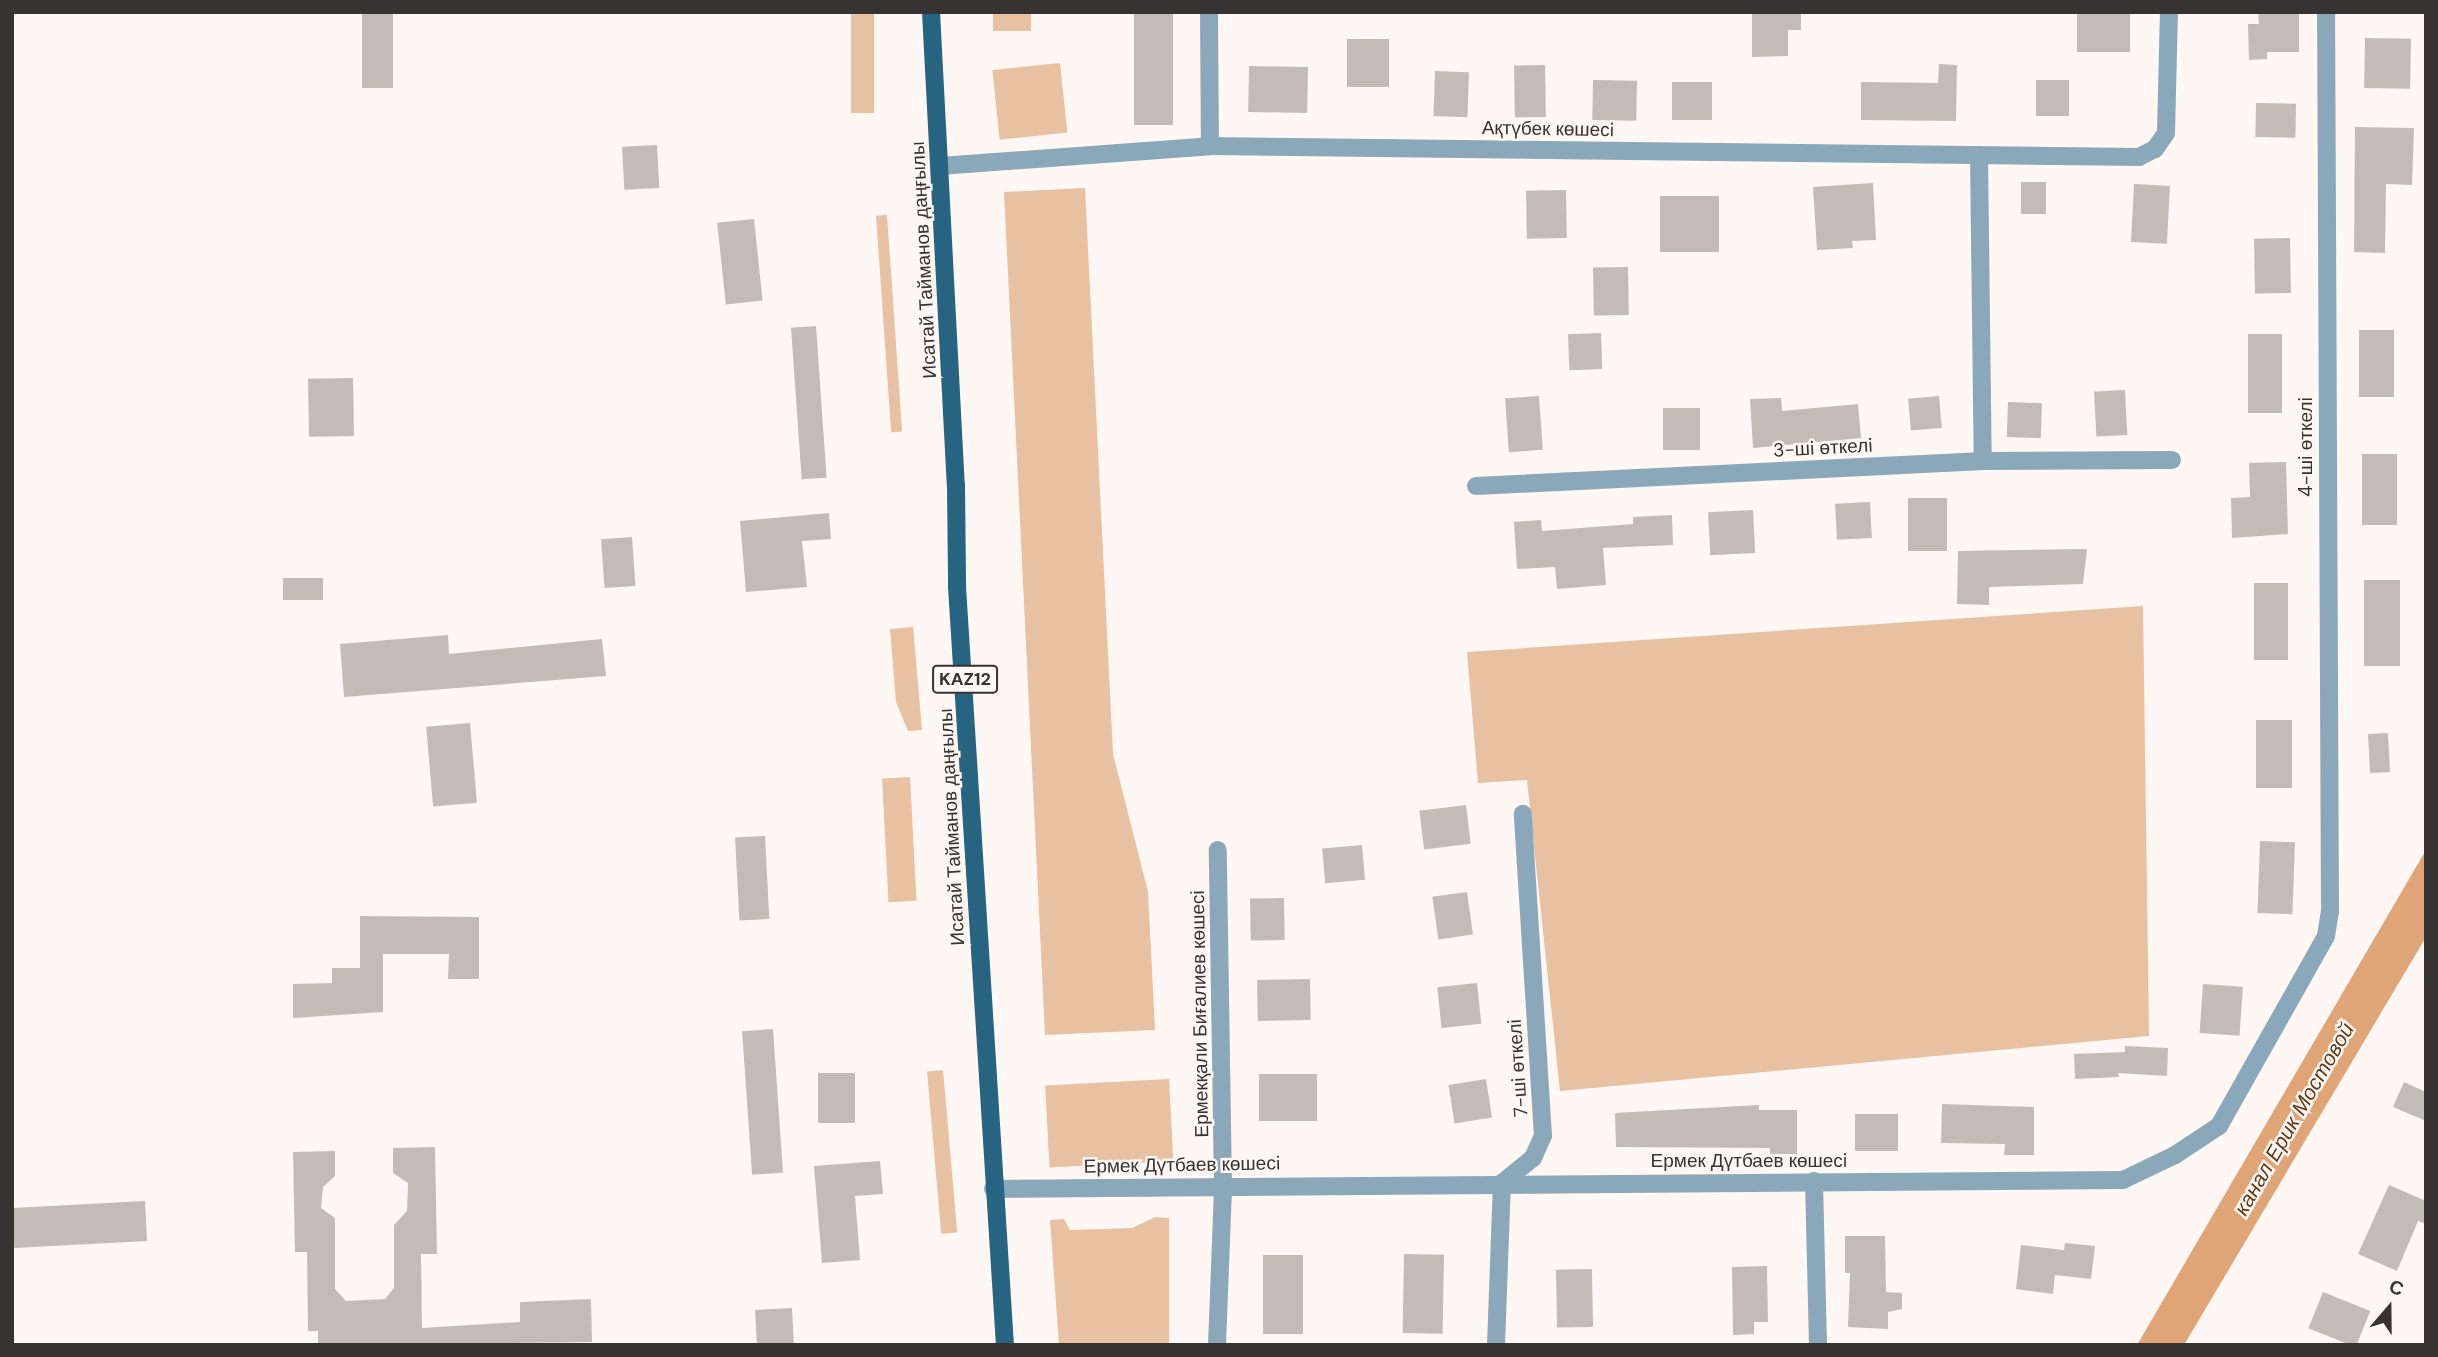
<!DOCTYPE html>
<meta charset="utf-8">
<style>
body{margin:0}
#map{position:relative;width:2438px;height:1357px;overflow:hidden;background:#fef7f3;font-family:"DM Sans",sans-serif}
div>[style]{position:absolute}
.green>*{inset:0;background:#e8c0a2;transform-origin:0 0}
.water>*{inset:0;background:#dfa577}
.building>*{inset:0;background:#c2bcb7;transform-origin:0 0}
.minor>*{height:18px;margin:-9px;padding:0 9px;transform-origin:9px;border-radius:9px;background:#8aa8b9}
.primary>*{height:18px;margin:-9px;padding:0 9px;transform-origin:9px;border-radius:9px;background:#276481}
span{translate:-50% -50%;white-space:nowrap;text-align:center;line-height:1.15;-webkit-text-stroke:5px #fef7f3;paint-order:stroke}
.shield-label span{padding:2px 5px;background:#fef7f3;border:2px solid;border-radius:5px;-webkit-text-stroke-width:0}
.shield-label{font-size:18px;color:#363332;font-weight:700}
.street-label{font-size:19px;color:#363332}
.water-label{font-size:21px;color:#613a17;font-style:italic}
.frame{position:absolute;inset:0;border:14px solid #363332;pointer-events:none}
.north{position:absolute;left:2354px;top:1273px;width:70px;height:70px;-webkit-text-stroke:5px #fef7f3;paint-order:stroke;rotate:20deg;font-size:19px;font-weight:700;line-height:28px;text-align:center;color:#363332}
.north::after{content:'';display:block;margin:auto;width:24px;height:32px;background:#363332;clip-path:polygon(50% 0,100% 100%,50% 72%,0 100%)}
</style>
<div id="map">
<div class="green">
<div style="left:851px;top:12px;width:23px;height:101px"></div>
<div style="left:993px;top:12px;width:38px;height:19px"></div>
<div style="left:1060px;top:63px;width:70px;height:68px;rotate:84deg"></div>
<div style="clip-path:polygon(1085px 188px,1113px 754px,1148px 892px,1155px 1030px,1045px 1035px,1004px 192px)"></div>
<div style="left:887px;top:215px;width:217px;height:11px;rotate:86deg"></div>
<div style="clip-path:polygon(2143px 606px,2149px 1036px,1560px 1091px,1527px 780px,1478px 783px,1467px 652px)"></div>
<div style="clip-path:polygon(913px 627px,922px 730px,908px 731px,896px 702px,890px 629px)"></div>
<div style="left:910px;top:777px;width:124px;height:28px;rotate:87deg"></div>
<div style="left:943px;top:1070px;width:163px;height:16px;rotate:85deg"></div>
<div style="left:1169px;top:1079px;width:82px;height:124px;rotate:87deg"></div>
<div style="clip-path:polygon(1155px 1217px,1169px 1218px,1169px 1345px,1059px 1345px,1050px 1220px,1064px 1219px,1070px 1230px,1132px 1228px)"></div>
</div>
<div class="water">
<div style="clip-path:polygon(2426px 850px,2426px 937px,2184px 1345px,2137px 1345px)"></div>
</div>
<div class="building">
<div style="left:362px;top:12px;width:31px;height:76px"></div>
<div style="left:1134px;top:12px;width:39px;height:113px"></div>
<div style="clip-path:polygon(1752px 12px,1801px 12px,1801px 30px,1788px 30px,1788px 56px,1752px 57px)"></div>
<div style="left:2077px;top:12px;width:53px;height:40px"></div>
<div style="clip-path:polygon(2258px 12px,2299px 12px,2299px 52px,2267px 52px,2267px 59px,2249px 60px,2248px 24px,2259px 24px)"></div>
<div style="left:2365px;top:38px;width:46px;height:50px;rotate:1deg"></div>
<div style="left:1347px;top:39px;width:42px;height:48px"></div>
<div style="clip-path:polygon(1939px 64px,1957px 65px,1956px 121px,1861px 120px,1861px 82px,1938px 83px)"></div>
<div style="left:1545px;top:65px;width:52px;height:31px;rotate:89deg"></div>
<div style="left:1249px;top:66px;width:59px;height:46px;rotate:1deg"></div>
<div style="left:1435px;top:71px;width:34px;height:45px;rotate:2deg"></div>
<div style="left:1593px;top:80px;width:44px;height:40px;rotate:1deg"></div>
<div style="left:2036px;top:80px;width:33px;height:36px"></div>
<div style="left:1672px;top:82px;width:40px;height:38px"></div>
<div style="left:2256px;top:103px;width:40px;height:34px;rotate:1deg"></div>
<div style="clip-path:polygon(2355px 127px,2414px 128px,2412px 185px,2386px 184px,2385px 253px,2354px 252px)"></div>
<div style="left:657px;top:145px;width:43px;height:35px;rotate:87deg"></div>
<div style="left:2021px;top:182px;width:25px;height:32px"></div>
<div style="clip-path:polygon(1873px 183px,1876px 240px,1852px 241px,1853px 248px,1817px 250px,1813px 187px)"></div>
<div style="left:2134px;top:184px;width:36px;height:58px;rotate:3deg"></div>
<div style="left:1566px;top:190px;width:48px;height:40px;rotate:89deg"></div>
<div style="left:1660px;top:196px;width:59px;height:56px"></div>
<div style="left:754px;top:219px;width:82px;height:37px;rotate:84deg"></div>
<div style="left:2290px;top:238px;width:55px;height:36px;rotate:89deg"></div>
<div style="left:1628px;top:267px;width:48px;height:35px;rotate:89deg"></div>
<div style="left:816px;top:326px;width:152px;height:25px;rotate:86deg"></div>
<div style="left:2359px;top:330px;width:35px;height:67px"></div>
<div style="left:1601px;top:333px;width:36px;height:33px;rotate:88deg"></div>
<div style="left:2248px;top:334px;width:34px;height:79px"></div>
<div style="left:353px;top:378px;width:58px;height:45px;rotate:89deg"></div>
<div style="left:2125px;top:390px;width:45px;height:31px;rotate:87deg"></div>
<div style="left:1539px;top:396px;width:54px;height:34px;rotate:86deg"></div>
<div style="left:1939px;top:396px;width:32px;height:31px;rotate:85deg"></div>
<div style="clip-path:polygon(1781px 398px,1782px 411px,1858px 404px,1861px 438px,1753px 448px,1750px 399px)"></div>
<div style="left:2008px;top:402px;width:34px;height:35px;rotate:2deg"></div>
<div style="left:1700px;top:408px;width:42px;height:37px;rotate:90deg"></div>
<div style="left:2362px;top:454px;width:35px;height:71px"></div>
<div style="clip-path:polygon(2286px 462px,2288px 534px,2232px 538px,2231px 498px,2250px 497px,2249px 463px)"></div>
<div style="left:1947px;top:498px;width:53px;height:39px;rotate:90deg"></div>
<div style="left:1870px;top:502px;width:36px;height:35px;rotate:87deg"></div>
<div style="left:1753px;top:510px;width:43px;height:45px;rotate:87deg"></div>
<div style="clip-path:polygon(829px 513px,831px 539px,802px 541px,807px 587px,746px 592px,740px 521px)"></div>
<div style="clip-path:polygon(1672px 515px,1673px 545px,1603px 548px,1606px 585px,1557px 589px,1555px 567px,1517px 569px,1514px 522px,1541px 520px,1542px 531px,1633px 524px,1633px 517px)"></div>
<div style="left:632px;top:537px;width:49px;height:31px;rotate:86deg"></div>
<div style="clip-path:polygon(2087px 549px,2083px 584px,1989px 587px,1989px 605px,1957px 604px,1958px 551px)"></div>
<div style="left:283px;top:578px;width:40px;height:22px"></div>
<div style="left:2364px;top:580px;width:36px;height:86px"></div>
<div style="left:2254px;top:583px;width:34px;height:77px"></div>
<div style="clip-path:polygon(448px 635px,449px 654px,602px 639px,606px 676px,344px 697px,340px 644px)"></div>
<div style="left:2256px;top:720px;width:36px;height:68px"></div>
<div style="left:470px;top:723px;width:80px;height:44px;rotate:85deg"></div>
<div style="left:2388px;top:733px;width:39px;height:20px;rotate:87deg"></div>
<div style="left:1466px;top:805px;width:39px;height:47px;rotate:83deg"></div>
<div style="left:765px;top:836px;width:83px;height:30px;rotate:87deg"></div>
<div style="left:2260px;top:841px;width:35px;height:72px;rotate:2deg"></div>
<div style="left:1362px;top:845px;width:35px;height:40px;rotate:85deg"></div>
<div style="left:1467px;top:892px;width:43px;height:35px;rotate:82deg"></div>
<div style="left:1284px;top:898px;width:42px;height:34px;rotate:89deg"></div>
<div style="clip-path:polygon(360px 916px,479px 917px,479px 979px,448px 979px,449px 954px,383px 954px,383px 1012px,293px 1018px,293px 984px,332px 983px,332px 968px,360px 968px)"></div>
<div style="left:1310px;top:979px;width:41px;height:53px;rotate:89deg"></div>
<div style="left:1477px;top:983px;width:41px;height:40px;rotate:84deg"></div>
<div style="left:2203px;top:984px;width:40px;height:49px;rotate:4deg"></div>
<div style="left:773px;top:1029px;width:144px;height:31px;rotate:86deg"></div>
<div style="clip-path:polygon(2125px 1046px,2168px 1048px,2167px 1076px,2118px 1073px,2119px 1077px,2075px 1079px,2074px 1054px,2125px 1052px)"></div>
<div style="left:818px;top:1073px;width:37px;height:50px"></div>
<div style="left:1259px;top:1074px;width:58px;height:47px"></div>
<div style="left:1486px;top:1079px;width:39px;height:38px;rotate:81deg"></div>
<div style="clip-path:polygon(2404px 1082px,2426px 1092px,2426px 1121px,2393px 1107px)"></div>
<div style="clip-path:polygon(1942px 1104px,2034px 1107px,2034px 1155px,2004px 1155px,2005px 1144px,1941px 1143px)"></div>
<div style="clip-path:polygon(1759px 1105px,1759px 1110px,1797px 1110px,1797px 1154px,1770px 1154px,1770px 1148px,1616px 1147px,1615px 1113px)"></div>
<div style="left:1898px;top:1114px;width:37px;height:43px;rotate:90deg"></div>
<div style="clip-path:polygon(435px 1147px,437px 1254px,421px 1254px,422px 1328px,520px 1322px,520px 1302px,591px 1299px,592px 1342px,318px 1345px,318px 1331px,308px 1331px,307px 1252px,295px 1252px,293px 1152px,335px 1151px,335px 1176px,323px 1187px,321px 1208px,335px 1218px,335px 1289px,346px 1301px,385px 1299px,394px 1288px,394px 1225px,407px 1211px,408px 1183px,393px 1173px,393px 1148px)"></div>
<div style="clip-path:polygon(880px 1161px,883px 1194px,855px 1196px,860px 1260px,822px 1263px,814px 1166px)"></div>
<div style="clip-path:polygon(2389px 1185px,2426px 1201px,2426px 1224px,2418px 1221px,2397px 1271px,2358px 1254px)"></div>
<div style="left:145px;top:1201px;width:40px;height:133px;rotate:87deg"></div>
<div style="clip-path:polygon(1845px 1236px,1885px 1236px,1886px 1292px,1902px 1293px,1902px 1309px,1888px 1312px,1888px 1329px,1848px 1327px,1850px 1273px,1845px 1273px)"></div>
<div style="clip-path:polygon(2065px 1243px,2095px 1246px,2091px 1279px,2055px 1275px,2053px 1294px,2016px 1289px,2021px 1245px,2064px 1250px)"></div>
<div style="left:1404px;top:1254px;width:40px;height:79px;rotate:1deg"></div>
<div style="left:1263px;top:1255px;width:40px;height:79px"></div>
<div style="clip-path:polygon(1767px 1266px,1768px 1322px,1754px 1322px,1754px 1334px,1733px 1335px,1732px 1267px)"></div>
<div style="left:1592px;top:1269px;width:58px;height:36px;rotate:89deg"></div>
<div style="left:2323px;top:1292px;width:51px;height:39px;rotate:22deg"></div>
<div style="left:792px;top:1308px;width:37px;height:37px;rotate:87deg"></div>
</div>
<div class="minor">
<div style="left:1209px;top:12px;width:134px;rotate:89.6deg"></div>
<div style="left:1979px;top:155px;width:306px;rotate:89.3deg"></div>
<div style="left:940px;top:166px;width:271px;rotate:-4.2deg"></div>
<div style="left:1210px;top:146px;width:929px;rotate:0.68deg"></div>
<div style="left:2139px;top:157px;width:18px;rotate:-27deg"></div>
<div style="left:2155px;top:149px;width:19px;rotate:-55deg"></div>
<div style="left:2166px;top:133px;width:121px;rotate:-88.6deg"></div>
<div style="left:1476px;top:486px;width:508px;rotate:-2.82deg"></div>
<div style="left:1983px;top:461px;width:189px;rotate:-0.3deg"></div>
<div style="left:1814px;top:1181px;width:164px;rotate:88.6deg"></div>
<div style="left:993px;top:1189px;width:1130px;rotate:-0.46deg"></div>
<div style="left:2123px;top:1180px;width:58px;rotate:-25.7deg"></div>
<div style="left:2175px;top:1155px;width:53px;rotate:-33.4deg"></div>
<div style="left:2219px;top:1126px;width:218px;rotate:-60.6deg"></div>
<div style="left:2326px;top:936px;width:24px;rotate:-81deg"></div>
<div style="left:2330px;top:912px;width:900px;rotate:-90.25deg"></div>
<div style="left:1217px;top:1345px;width:159px;rotate:-87.8deg"></div>
<div style="left:1223px;top:1186px;width:336px;rotate:-90.9deg"></div>
<div style="left:1496px;top:1345px;width:162px;rotate:-87.9deg"></div>
<div style="left:1502px;top:1183px;width:40px;rotate:-39deg"></div>
<div style="left:1533px;top:1158px;width:24px;rotate:-66deg"></div>
<div style="left:1543px;top:1136px;width:323px;rotate:-93.6deg"></div>
</div>
<div class="primary">
<div style="left:931px;top:12px;width:474px;rotate:87deg"></div>
<div style="left:956px;top:485px;width:102px;rotate:89.4deg"></div>
<div style="left:957px;top:587px;width:760px;rotate:86.38deg"></div>
</div>
<div class="shield-label">
<span style="left:965px;top:679px">KAZ12</span>
</div>
<div class="street-label">
<span style="left:1548px;top:129px;rotate:1deg">Ақтүбек көшесi</span>
<span style="left:924px;top:260px;rotate:-93deg">Исатай Тайманов даңғылы</span>
<span style="left:2306px;top:447px;rotate:-90deg">4-шi өткелi</span>
<span style="left:1823px;top:448px;rotate:-3deg">3-шi өткелi</span>
<span style="left:952px;top:827px;rotate:-93deg">Исатай Тайманов даңғылы</span>
<span style="left:1200px;top:1014px;rotate:-91deg">Ермекқали Биғалиев көшесі</span>
<span style="left:1518px;top:1068px;rotate:-94deg">7-шi өткелi</span>
<span style="left:1749px;top:1161px">Ермек Дүтбаев көшесi</span>
<span style="left:1182px;top:1165px;rotate:-1deg">Ермек Дүтбаев көшесi</span>
</div>
<div class="water-label">
<span style="left:2294px;top:1119px;rotate:-60deg">канал Ерик Мостовой</span>
</div>
<div class="frame"></div>
<div class="north">С</div>
</div>
